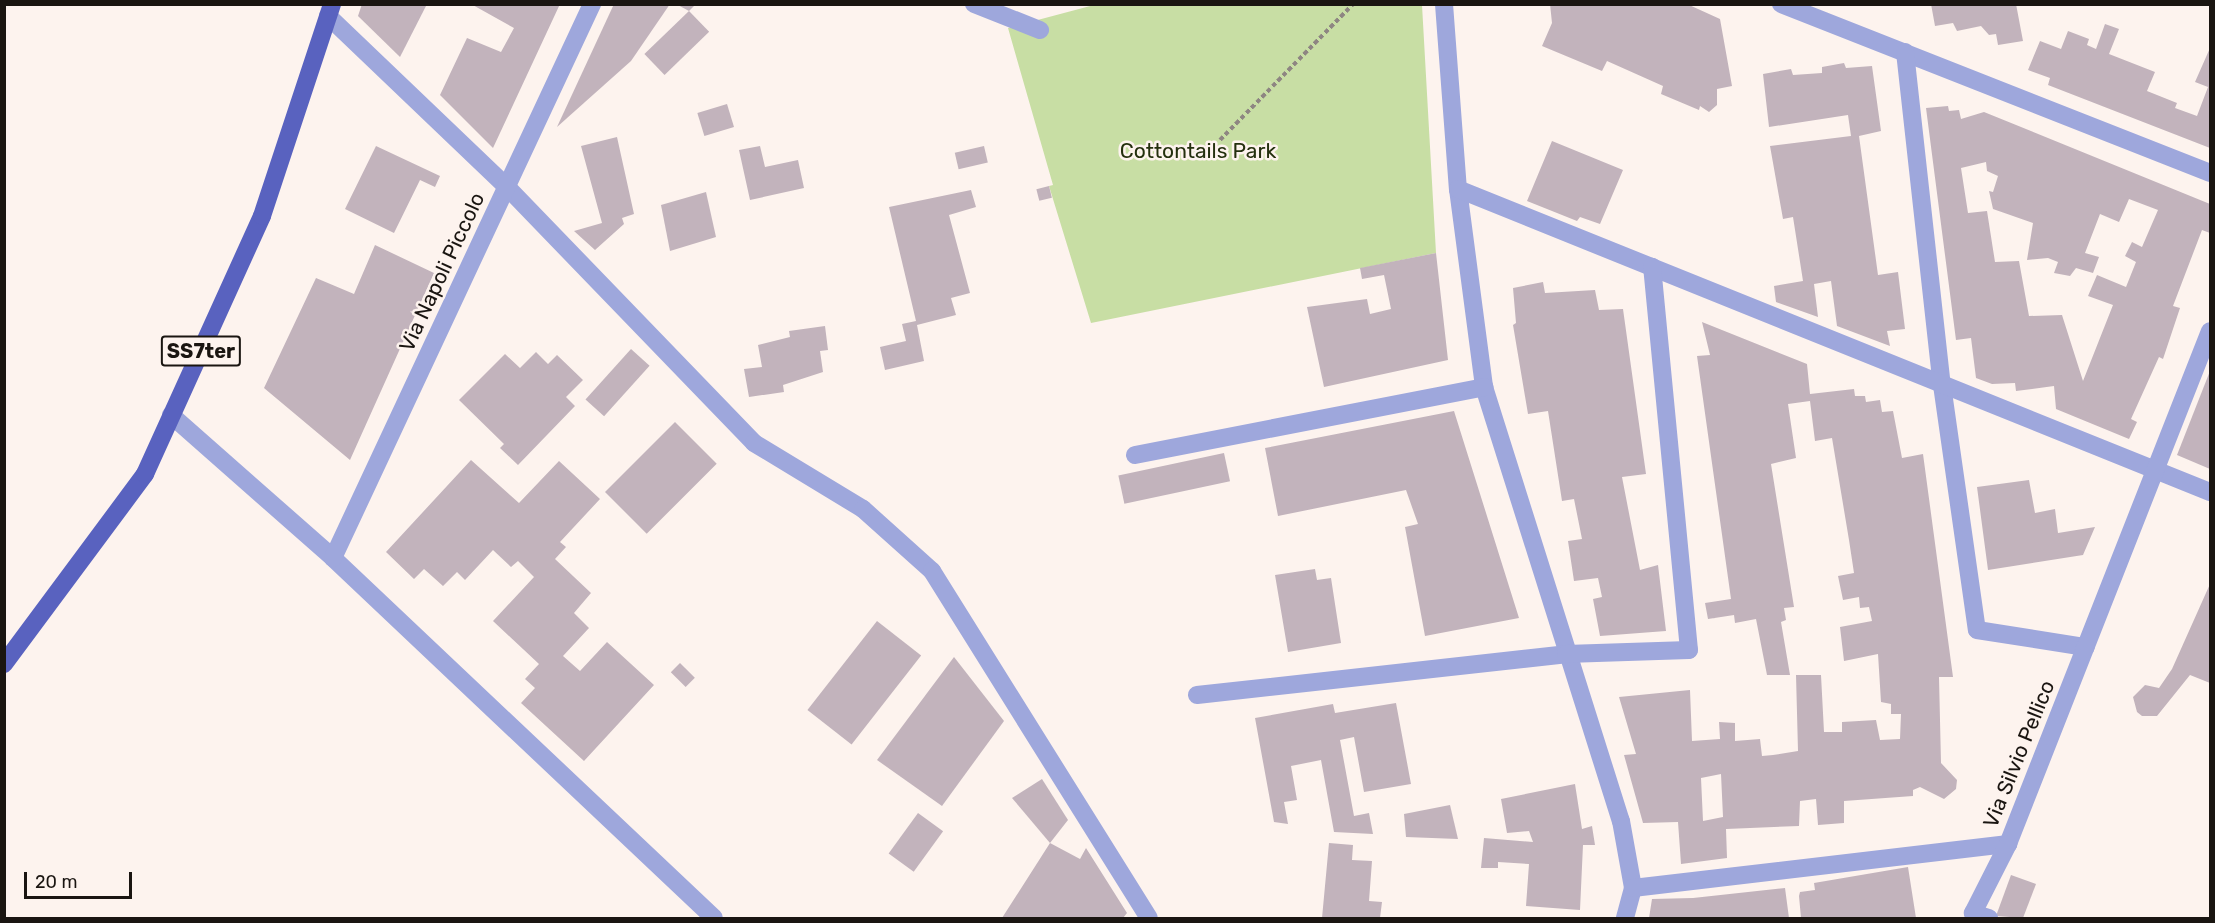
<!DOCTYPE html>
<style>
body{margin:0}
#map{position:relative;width:2215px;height:923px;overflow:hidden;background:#fdf3ee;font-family:Rubik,sans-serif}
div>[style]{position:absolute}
.green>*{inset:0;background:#c8dea4}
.building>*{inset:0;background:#c2b3bc;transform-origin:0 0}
.path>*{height:4px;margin-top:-2px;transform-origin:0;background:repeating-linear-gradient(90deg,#8e8682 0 4.5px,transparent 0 7.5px)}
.pedestrian>*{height:18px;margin:-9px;padding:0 9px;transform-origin:9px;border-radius:9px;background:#9ea7dc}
.minor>*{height:18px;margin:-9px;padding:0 9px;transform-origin:9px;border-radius:9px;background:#9ea7dc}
.primary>*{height:18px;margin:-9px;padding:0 9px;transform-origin:9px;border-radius:9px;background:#5962bf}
span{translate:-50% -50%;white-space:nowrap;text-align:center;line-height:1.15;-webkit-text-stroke:5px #fdf3ee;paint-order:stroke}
.shield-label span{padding:2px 4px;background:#fdf3ee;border:2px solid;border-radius:4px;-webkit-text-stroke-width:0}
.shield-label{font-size:20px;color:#1a1511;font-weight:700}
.park-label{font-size:21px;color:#24300e}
.street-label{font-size:21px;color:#1a1511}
.frame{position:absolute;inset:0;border:6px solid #1a1511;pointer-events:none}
.scale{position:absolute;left:24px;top:872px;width:108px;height:27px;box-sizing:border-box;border:3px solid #1a1511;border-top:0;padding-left:8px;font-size:18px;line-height:21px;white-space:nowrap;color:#1a1511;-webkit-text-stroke:4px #fdf3ee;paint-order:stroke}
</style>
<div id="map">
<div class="green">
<div style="clip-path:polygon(1094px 5px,1422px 5px,1436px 253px,1091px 323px,1049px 186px,1053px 185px,1008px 28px)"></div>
</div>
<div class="building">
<div style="clip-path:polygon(362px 4px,427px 4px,400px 57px,358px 16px)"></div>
<div style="clip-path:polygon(471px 4px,560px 4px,493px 148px,440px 95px,467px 38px,501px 52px,514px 28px)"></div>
<div style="clip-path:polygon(614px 4px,670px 4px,631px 61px,557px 127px)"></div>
<div style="clip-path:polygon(676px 4px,696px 4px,689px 11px)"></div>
<div style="clip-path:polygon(1550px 4px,1687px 4px,1720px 19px,1732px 86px,1717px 89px,1717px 105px,1709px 112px,1700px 106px,1699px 110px,1661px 94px,1663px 86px,1607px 61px,1602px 71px,1542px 46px,1552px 23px)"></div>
<div style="clip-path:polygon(1931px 4px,2016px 4px,2023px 41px,1998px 45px,1996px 34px,1989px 35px,1981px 26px,1957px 31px,1953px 23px,1935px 26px)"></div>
<div style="left:689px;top:11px;width:29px;height:62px;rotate:46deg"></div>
<div style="clip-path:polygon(2105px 24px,2119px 29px,2109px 54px,2155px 72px,2147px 91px,2177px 103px,2175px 108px,2197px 116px,2208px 87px,2195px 82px,2210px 48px,2210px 148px,2048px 85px,2050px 78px,2028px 70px,2040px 41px,2061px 49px,2068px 31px,2089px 39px,2087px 45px,2096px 49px)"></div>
<div style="clip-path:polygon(1844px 63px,1846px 68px,1872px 66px,1881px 131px,1859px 136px,1878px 275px,1898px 272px,1905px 329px,1887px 331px,1890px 346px,1837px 326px,1831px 281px,1814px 284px,1818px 317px,1776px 302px,1774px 286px,1803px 281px,1793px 217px,1783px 219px,1770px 146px,1851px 136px,1848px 115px,1769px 127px,1763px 74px,1791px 69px,1793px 75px,1822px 73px,1822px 67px)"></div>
<div style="left:727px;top:104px;width:24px;height:31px;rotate:73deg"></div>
<div style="clip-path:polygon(evenodd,1948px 106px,1949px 111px,1959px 110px,1961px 119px,1984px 112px,2210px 204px,2210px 233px,2202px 230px,2173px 306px,2180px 308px,2163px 359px,2159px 357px,2131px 419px,2137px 422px,2129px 439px,2056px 409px,2054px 386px,2016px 391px,2015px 383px,1992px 384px,1976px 378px,1971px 338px,1956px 340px,1926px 108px,1948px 106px,1986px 162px,1987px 171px,1998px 176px,1993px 192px,1989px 191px,1993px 209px,2033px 223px,2027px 260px,2048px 258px,2058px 262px,2054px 273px,2070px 276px,2076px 268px,2093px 273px,2099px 257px,2085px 253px,2100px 214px,2119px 222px,2129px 199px,2158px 210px,2142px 247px,2132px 242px,2125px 256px,2136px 262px,2126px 287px,2097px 275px,2088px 296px,2113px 305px,2083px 381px,2062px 315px,2029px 316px,2019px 261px,1995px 262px,1987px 211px,1968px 213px,1961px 168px,1986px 162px)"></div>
<div style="clip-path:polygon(617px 137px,634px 214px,622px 218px,624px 224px,595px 250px,574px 231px,602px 223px,581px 146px)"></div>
<div style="clip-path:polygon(1552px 141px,1623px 170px,1600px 224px,1580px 217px,1577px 221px,1527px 201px)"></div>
<div style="clip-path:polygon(376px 146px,440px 176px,435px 187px,420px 180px,394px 233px,345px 209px)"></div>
<div style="clip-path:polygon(760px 146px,765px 167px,798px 160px,804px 188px,750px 200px,739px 150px)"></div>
<div style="left:984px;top:146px;width:17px;height:30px;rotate:77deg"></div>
<div style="left:1049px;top:186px;width:12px;height:13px;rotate:76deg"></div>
<div style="clip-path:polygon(971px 190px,976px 207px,949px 215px,970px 293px,951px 298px,956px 315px,917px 325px,924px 361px,885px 370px,880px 347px,906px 341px,902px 324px,916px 321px,889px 207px)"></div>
<div style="clip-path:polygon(706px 192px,716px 237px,670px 251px,661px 205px)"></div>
<div style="clip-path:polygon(375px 245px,434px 273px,350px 460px,264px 388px,316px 278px,354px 294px)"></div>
<div style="clip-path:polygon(1436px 253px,1448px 360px,1324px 387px,1307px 307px,1367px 299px,1370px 314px,1391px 309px,1384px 275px,1362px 279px,1360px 268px)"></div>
<div style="clip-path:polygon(1543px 282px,1545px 293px,1595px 290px,1599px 310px,1623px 309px,1646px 474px,1622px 477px,1640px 570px,1658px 565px,1666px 631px,1600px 636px,1593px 599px,1602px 597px,1598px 578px,1574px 581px,1568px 541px,1582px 539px,1574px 499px,1562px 501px,1548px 411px,1528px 414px,1513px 325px,1516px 323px,1513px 288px)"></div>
<div style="clip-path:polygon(evenodd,1702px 322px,1807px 364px,1810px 394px,1854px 389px,1855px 396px,1865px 396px,1866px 402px,1880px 400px,1882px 412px,1893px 411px,1902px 458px,1923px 454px,1953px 677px,1939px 677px,1941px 763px,1957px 780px,1956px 789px,1944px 799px,1920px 787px,1913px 790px,1913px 796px,1844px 801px,1844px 823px,1818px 825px,1816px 799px,1800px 801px,1799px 826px,1726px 829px,1727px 858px,1681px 864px,1678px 822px,1643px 823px,1624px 755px,1636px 754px,1619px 697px,1690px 690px,1692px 741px,1720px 739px,1719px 722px,1735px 723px,1735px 741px,1760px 739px,1762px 756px,1773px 755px,1798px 751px,1796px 675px,1821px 675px,1824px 732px,1842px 732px,1842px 722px,1876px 720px,1880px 740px,1900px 739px,1901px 714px,1891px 714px,1891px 704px,1881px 702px,1878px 654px,1844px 661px,1840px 627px,1872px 621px,1869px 607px,1860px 608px,1859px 597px,1843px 600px,1838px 576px,1854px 573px,1849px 540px,1832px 438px,1815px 441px,1810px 401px,1788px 404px,1796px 458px,1771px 464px,1794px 607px,1784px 608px,1786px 620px,1781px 622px,1790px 675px,1767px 675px,1756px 619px,1735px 623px,1734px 615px,1708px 619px,1705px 603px,1731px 599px,1697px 356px,1710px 355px,1702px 322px,1721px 774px,1723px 817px,1703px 821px,1701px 778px,1721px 774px)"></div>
<div style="clip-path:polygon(825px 326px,828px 350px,820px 351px,823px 372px,783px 385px,784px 392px,749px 397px,744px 369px,762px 367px,758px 345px,790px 337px,789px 331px)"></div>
<div style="left:631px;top:349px;width:25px;height:68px;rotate:42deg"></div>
<div style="clip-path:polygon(536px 352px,548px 364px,557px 355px,583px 380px,566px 397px,575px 406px,518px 465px,500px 448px,504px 444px,459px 400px,505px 354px,520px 368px)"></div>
<div style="clip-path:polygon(2210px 371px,2210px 469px,2177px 455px)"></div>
<div style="clip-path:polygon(1454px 411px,1519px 618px,1425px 636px,1405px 527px,1418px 524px,1406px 490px,1278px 516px,1265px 448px)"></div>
<div style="left:675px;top:422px;width:59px;height:99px;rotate:45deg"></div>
<div style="left:1224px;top:453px;width:29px;height:108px;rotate:78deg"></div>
<div style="clip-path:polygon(471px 460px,519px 503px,559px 461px,600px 499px,560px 542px,566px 547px,555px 559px,591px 593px,574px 613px,589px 628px,563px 656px,580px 671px,607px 642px,654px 685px,584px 761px,521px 703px,535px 688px,525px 679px,539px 664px,493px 621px,534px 577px,518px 561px,511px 567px,493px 550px,465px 580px,457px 572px,443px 586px,424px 569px,414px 579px,386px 552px)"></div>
<div style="clip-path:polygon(2029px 480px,2035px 513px,2055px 509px,2058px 533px,2095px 527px,2083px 555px,1988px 570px,1977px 487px)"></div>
<div style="clip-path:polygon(1315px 569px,1317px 580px,1331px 578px,1341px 643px,1288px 652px,1275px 575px)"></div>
<div style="clip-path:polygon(2210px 584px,2210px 683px,2190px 675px,2157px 716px,2142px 716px,2137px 712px,2133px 697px,2145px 685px,2159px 688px,2172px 669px)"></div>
<div style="left:877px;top:621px;width:56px;height:113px;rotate:38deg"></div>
<div style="clip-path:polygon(954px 657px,1004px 721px,942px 806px,877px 760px)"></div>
<div style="left:680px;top:663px;width:21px;height:13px;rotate:45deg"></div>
<div style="clip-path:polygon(1396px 703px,1411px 784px,1364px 792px,1354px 737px,1340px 740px,1354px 816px,1369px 813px,1373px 834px,1334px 832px,1321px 760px,1291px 766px,1297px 800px,1284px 802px,1288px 824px,1274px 822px,1255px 718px,1333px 704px,1335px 713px)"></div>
<div style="clip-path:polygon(1042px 779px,1068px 820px,1050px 843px,1012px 798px)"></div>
<div style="clip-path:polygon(1575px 784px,1582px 829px,1592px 826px,1595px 845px,1583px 845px,1580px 910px,1526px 906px,1529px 864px,1498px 862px,1498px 868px,1481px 868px,1484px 838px,1533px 842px,1529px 831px,1507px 833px,1501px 799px)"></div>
<div style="clip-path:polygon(1450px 805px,1458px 839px,1406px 837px,1404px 814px)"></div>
<div style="left:918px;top:813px;width:31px;height:50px;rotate:36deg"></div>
<div style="clip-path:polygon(1050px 843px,1080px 859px,1086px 848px,1127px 913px,1123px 918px,1002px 918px)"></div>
<div style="clip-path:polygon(1329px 843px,1353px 845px,1352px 860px,1372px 861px,1369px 901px,1382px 902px,1380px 918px,1322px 918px)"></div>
<div style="clip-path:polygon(1908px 867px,1916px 918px,1801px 918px,1799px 896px,1800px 892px,1815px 890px,1814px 883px)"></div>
<div style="clip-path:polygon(2011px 875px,2036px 884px,2023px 918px,1996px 916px)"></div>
<div style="clip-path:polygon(1785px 888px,1789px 918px,1649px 918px,1652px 899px,1693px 898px)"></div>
</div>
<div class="path">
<div style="left:1220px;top:140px;width:190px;rotate:-45.6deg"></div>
</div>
<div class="pedestrian">
<div style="left:974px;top:4px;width:71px;rotate:21.5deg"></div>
</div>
<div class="minor">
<div style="left:1444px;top:4px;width:186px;rotate:85.7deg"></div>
<div style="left:1458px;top:189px;width:200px;rotate:82.5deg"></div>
<div style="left:1484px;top:387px;width:455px;rotate:72.5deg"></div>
<div style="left:1621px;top:821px;width:68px;rotate:79.8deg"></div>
<div style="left:1633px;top:888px;width:31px;rotate:105deg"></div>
<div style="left:1781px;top:4px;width:461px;rotate:21.5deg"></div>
<div style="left:328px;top:16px;width:246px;rotate:43.7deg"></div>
<div style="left:506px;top:186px;width:357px;rotate:46deg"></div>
<div style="left:754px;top:443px;width:127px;rotate:31.2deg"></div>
<div style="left:863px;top:509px;width:93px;rotate:41.9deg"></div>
<div style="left:932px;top:571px;width:409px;rotate:58deg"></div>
<div style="left:1905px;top:52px;width:335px;rotate:83.7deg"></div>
<div style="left:1942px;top:385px;width:247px;rotate:81.9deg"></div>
<div style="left:1977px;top:630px;width:110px;rotate:8.9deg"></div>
<div style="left:1458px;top:189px;width:811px;rotate:21.95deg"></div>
<div style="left:171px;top:415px;width:216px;rotate:41.4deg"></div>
<div style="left:333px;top:558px;width:524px;rotate:43.38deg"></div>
<div style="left:1135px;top:455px;width:356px;rotate:-11deg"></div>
<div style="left:333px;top:558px;width:612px;rotate:-64.94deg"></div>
<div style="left:1197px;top:695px;width:371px;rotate:-6.3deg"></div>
<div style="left:1566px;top:654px;width:123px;rotate:-1.9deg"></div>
<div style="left:1689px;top:650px;width:385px;rotate:-95.5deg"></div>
<div style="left:1633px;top:888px;width:378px;rotate:-6.7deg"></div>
<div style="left:2008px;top:844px;width:551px;rotate:-68.51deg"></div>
<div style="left:1989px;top:918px;width:17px;rotate:-163deg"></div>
<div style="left:1973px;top:913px;width:77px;rotate:-63.1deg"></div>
</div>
<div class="primary">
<div style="left:4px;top:664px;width:237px;rotate:-53.4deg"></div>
<div style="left:145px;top:474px;width:283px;rotate:-65.6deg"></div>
<div style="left:262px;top:216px;width:223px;rotate:-71.7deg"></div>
</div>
<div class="shield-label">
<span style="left:201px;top:351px">SS7ter</span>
</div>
<div class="park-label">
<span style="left:1198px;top:151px">Cottontails Park</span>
</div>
<div class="street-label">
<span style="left:442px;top:272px;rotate:-65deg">Via Napoli Piccolo</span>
<span style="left:2019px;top:754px;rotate:-68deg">Via Silvio Pellico</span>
</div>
<div class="frame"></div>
<div class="scale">20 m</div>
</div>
